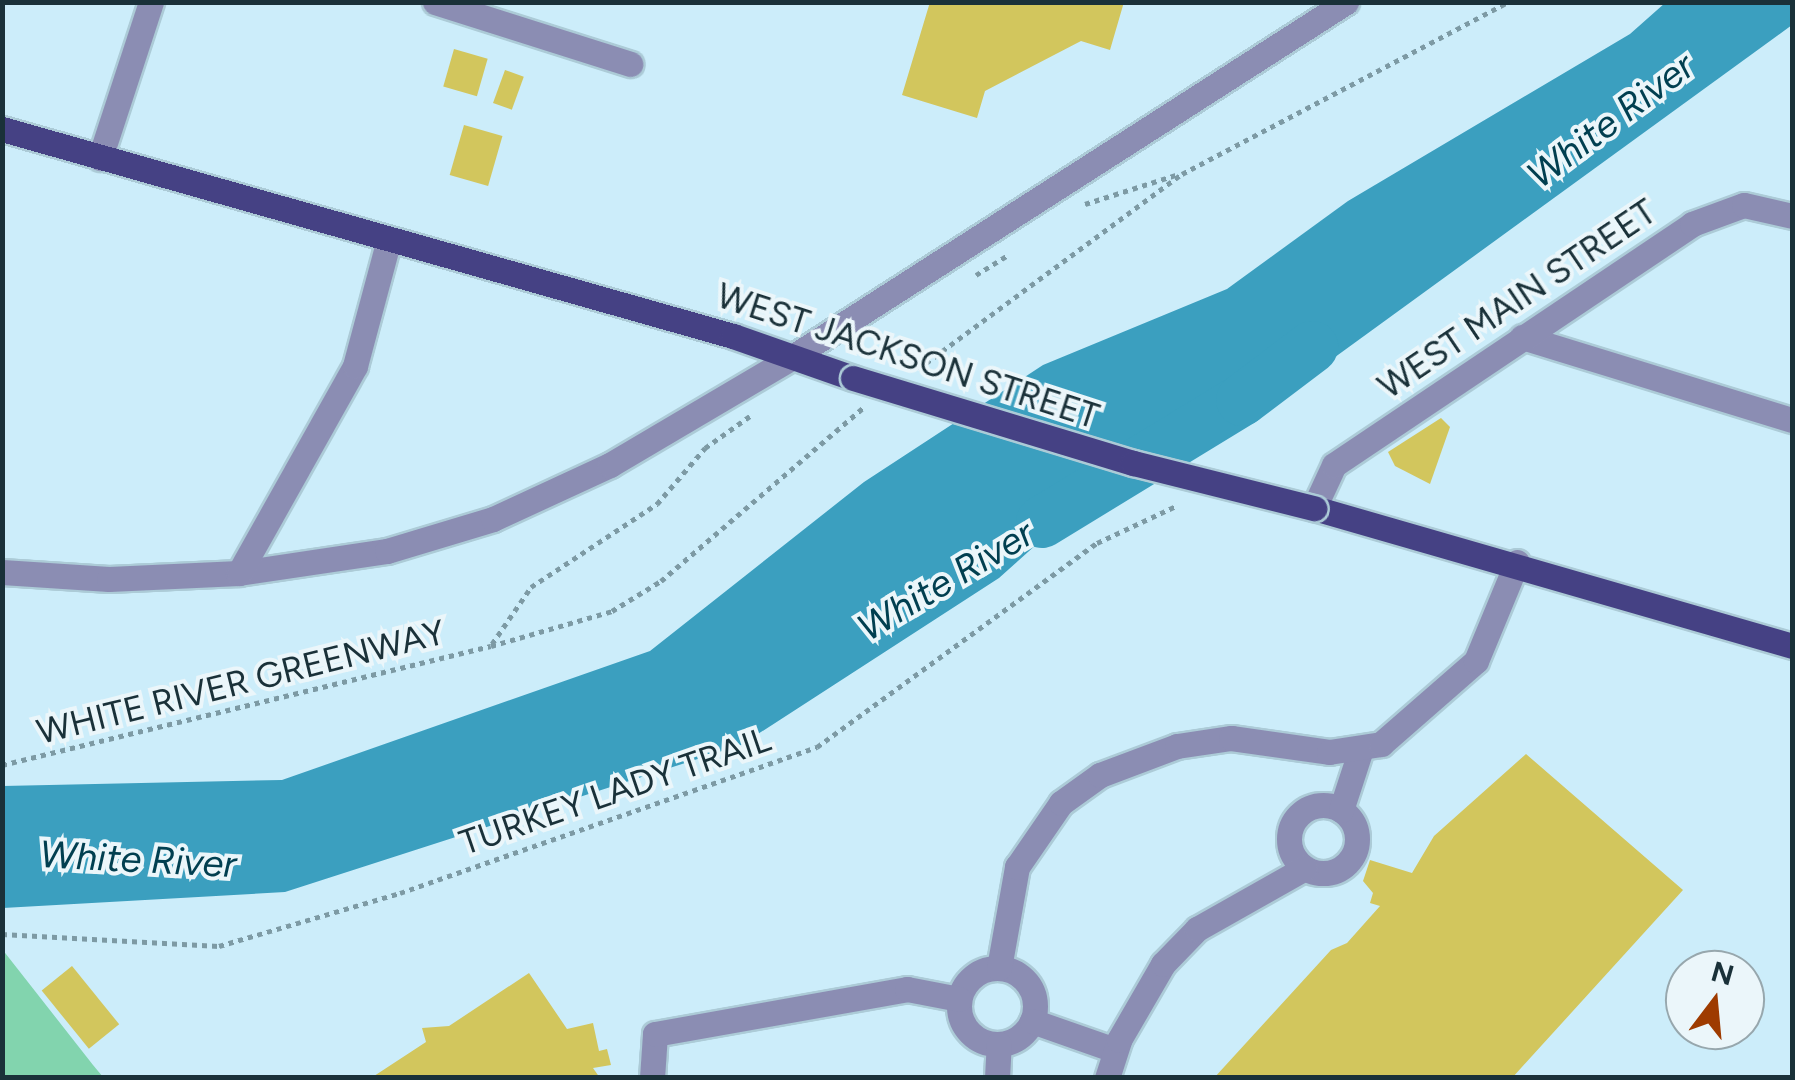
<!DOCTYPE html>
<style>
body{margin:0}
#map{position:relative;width:1795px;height:1080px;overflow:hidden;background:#ccedfa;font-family:Figtree,sans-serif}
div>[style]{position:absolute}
.green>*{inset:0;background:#82d4ae}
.water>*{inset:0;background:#3b9fbf}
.river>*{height:52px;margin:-26px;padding:0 26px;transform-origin:26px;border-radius:26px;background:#3b9fbf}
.building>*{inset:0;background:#d2c65d;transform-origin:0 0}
.path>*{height:5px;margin-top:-2.5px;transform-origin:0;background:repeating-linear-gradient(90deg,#7d9aa4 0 5px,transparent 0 10px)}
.roads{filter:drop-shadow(2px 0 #accbd7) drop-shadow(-2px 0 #accbd7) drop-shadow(0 2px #accbd7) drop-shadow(0 -2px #accbd7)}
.minor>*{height:25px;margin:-12.5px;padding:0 12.5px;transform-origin:12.5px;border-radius:12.5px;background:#8b8db3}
.minor>.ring{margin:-12.5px;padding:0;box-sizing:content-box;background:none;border:25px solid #8b8db3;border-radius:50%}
.major>*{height:25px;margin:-12.5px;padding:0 12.5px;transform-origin:12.5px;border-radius:12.5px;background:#454184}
.bridges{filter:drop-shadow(2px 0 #accbd7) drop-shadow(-2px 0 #accbd7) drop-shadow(0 2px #accbd7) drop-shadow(0 -2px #accbd7)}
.major-bridge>*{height:25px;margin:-12.5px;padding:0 12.5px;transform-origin:12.5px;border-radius:12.5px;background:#454184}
span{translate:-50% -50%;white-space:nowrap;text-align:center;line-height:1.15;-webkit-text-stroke:8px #ebf6fa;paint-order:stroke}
.street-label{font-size:35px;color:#1a3139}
.water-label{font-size:38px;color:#013f50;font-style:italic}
.frame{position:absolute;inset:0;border:5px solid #1a3139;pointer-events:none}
.north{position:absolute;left:1665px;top:950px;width:100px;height:100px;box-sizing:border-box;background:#ebf6fa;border:2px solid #97a7ad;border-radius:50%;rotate:16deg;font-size:28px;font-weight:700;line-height:40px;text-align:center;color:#1a3139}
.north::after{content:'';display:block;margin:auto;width:35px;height:45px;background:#9e3b00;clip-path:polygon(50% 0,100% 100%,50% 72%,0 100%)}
</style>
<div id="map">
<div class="green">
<div style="clip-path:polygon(2px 949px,93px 1065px,103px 1077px,3px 1077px)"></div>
</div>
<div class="water">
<div style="clip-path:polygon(1665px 3px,1792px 3px,1792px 25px,1320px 368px,1182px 414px,999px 578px,741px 745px,285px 892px,3px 908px,3px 786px,282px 780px,650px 651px,864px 482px,1043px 365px,1227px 289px,1348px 201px,1630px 34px)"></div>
</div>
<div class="river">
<div style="left:1042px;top:522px;width:234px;rotate:-31.4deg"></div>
<div style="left:1242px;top:400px;width:88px;rotate:-37.1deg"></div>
</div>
<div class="building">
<div style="clip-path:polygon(930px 2px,1124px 2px,1110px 50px,1081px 41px,985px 91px,977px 118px,902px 95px)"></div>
<div style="left:454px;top:49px;width:35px;height:39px;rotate:16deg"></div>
<div style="left:505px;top:70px;width:20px;height:35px;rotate:20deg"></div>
<div style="left:464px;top:125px;width:40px;height:52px;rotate:16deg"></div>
<div style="clip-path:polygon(1441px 418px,1450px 427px,1430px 484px,1395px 466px,1388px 452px)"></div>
<div style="clip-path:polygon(1526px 754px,1683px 890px,1512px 1078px,1214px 1078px,1331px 950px,1347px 943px,1380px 906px,1370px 903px,1373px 893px,1363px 881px,1370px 860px,1412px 873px,1434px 836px)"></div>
<div style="left:72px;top:966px;width:75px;height:39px;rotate:51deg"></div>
<div style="clip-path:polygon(529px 973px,567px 1029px,593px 1023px,599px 1051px,607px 1049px,611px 1065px,593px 1068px,600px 1078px,371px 1078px,426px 1042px,422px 1028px,449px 1026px)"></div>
</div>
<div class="path">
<div style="left:1085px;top:204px;width:99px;rotate:-17.7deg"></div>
<div style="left:976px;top:275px;width:39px;rotate:-32deg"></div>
<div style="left:918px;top:369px;width:328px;rotate:-36.5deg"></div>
<div style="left:1182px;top:174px;width:369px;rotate:-27.8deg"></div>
<div style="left:492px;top:644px;width:69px;rotate:-55.6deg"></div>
<div style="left:531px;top:587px;width:151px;rotate:-33.4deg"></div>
<div style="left:657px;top:504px;width:74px;rotate:-49.4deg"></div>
<div style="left:705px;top:448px;width:55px;rotate:-35.4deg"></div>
<div style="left:2px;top:765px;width:503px;rotate:-13.68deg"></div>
<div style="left:491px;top:646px;width:126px;rotate:-16.1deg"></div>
<div style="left:612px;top:611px;width:57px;rotate:-31.5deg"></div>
<div style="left:661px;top:581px;width:267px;rotate:-40.6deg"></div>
<div style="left:2px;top:934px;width:217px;rotate:3.2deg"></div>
<div style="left:219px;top:946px;width:189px;rotate:-16.3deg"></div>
<div style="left:400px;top:893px;width:442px;rotate:-19.3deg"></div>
<div style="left:817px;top:747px;width:346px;rotate:-36.1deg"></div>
<div style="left:1097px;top:543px;width:89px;rotate:-25.1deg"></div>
</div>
<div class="roads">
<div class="minor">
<div style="left:435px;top:2px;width:205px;rotate:17.6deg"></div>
<div style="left:100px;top:158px;width:164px;rotate:-71.9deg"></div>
<div style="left:1522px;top:337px;width:282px;rotate:17.1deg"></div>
<div style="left:1314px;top:508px;width:47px;rotate:-65.1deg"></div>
<div style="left:1334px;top:465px;width:432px;rotate:-33.9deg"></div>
<div style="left:1692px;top:224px;width:55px;rotate:-20.1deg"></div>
<div style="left:1744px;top:205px;width:49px;rotate:12.9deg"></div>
<div style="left:2px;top:572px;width:107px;rotate:3.7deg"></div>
<div style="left:109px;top:579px;width:130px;rotate:-2.6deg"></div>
<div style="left:239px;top:573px;width:150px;rotate:-8.5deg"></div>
<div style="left:387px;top:551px;width:111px;rotate:-16.8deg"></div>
<div style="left:493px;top:519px;width:129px;rotate:-24.8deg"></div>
<div style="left:610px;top:465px;width:214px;rotate:-30.6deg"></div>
<div style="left:794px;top:356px;width:656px;rotate:-32.67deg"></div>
<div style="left:239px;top:573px;width:237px;rotate:-60.7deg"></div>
<div style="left:355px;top:366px;width:131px;rotate:-75deg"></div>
<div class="ring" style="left:1289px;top:805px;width:43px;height:43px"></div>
<div style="left:1341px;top:810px;width:61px;rotate:-71.9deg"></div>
<div class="ring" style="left:959px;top:968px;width:51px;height:51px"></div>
<div style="left:999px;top:968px;width:103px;rotate:-79.9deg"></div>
<div style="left:1017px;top:867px;width:78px;rotate:-55.5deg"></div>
<div style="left:1061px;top:803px;width:48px;rotate:-35.7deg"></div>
<div style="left:1100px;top:775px;width:82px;rotate:-20.6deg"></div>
<div style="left:1177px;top:746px;width:55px;rotate:-8.4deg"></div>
<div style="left:1231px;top:738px;width:99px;rotate:8.1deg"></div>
<div style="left:1329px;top:752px;width:53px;rotate:-8.7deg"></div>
<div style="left:1381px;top:744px;width:126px;rotate:-41.1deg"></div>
<div style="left:1476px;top:661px;width:107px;rotate:-67.5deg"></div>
<div style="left:1032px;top:1021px;width:88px;rotate:19.3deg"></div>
<div style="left:652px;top:1078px;width:44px;rotate:-86.1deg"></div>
<div style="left:655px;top:1034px;width:256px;rotate:-10.1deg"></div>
<div style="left:907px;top:989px;width:53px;rotate:10.9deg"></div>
<div style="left:997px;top:1078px;width:34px;rotate:-87deg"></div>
<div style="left:1107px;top:1078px;width:40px;rotate:-72deg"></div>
<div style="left:1119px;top:1040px;width:88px;rotate:-59.9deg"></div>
<div style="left:1163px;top:964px;width:49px;rotate:-45.8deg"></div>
<div style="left:1197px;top:929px;width:124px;rotate:-29.5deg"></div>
</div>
<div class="major">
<div style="left:2px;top:129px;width:760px;rotate:15.81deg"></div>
<div style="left:733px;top:336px;width:127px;rotate:19.3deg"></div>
<div style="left:1314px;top:508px;width:498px;rotate:16.1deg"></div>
</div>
</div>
<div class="bridges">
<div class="major-bridge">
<div style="left:853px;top:378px;width:293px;rotate:16.9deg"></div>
<div style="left:1133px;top:463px;width:187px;rotate:14deg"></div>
</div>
</div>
<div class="street-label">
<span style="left:1517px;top:299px;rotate:-34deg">WEST MAIN STREET</span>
<span style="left:908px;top:356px;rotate:18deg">WEST JACKSON STREET</span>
<span style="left:241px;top:682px;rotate:-14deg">WHITE RIVER GREENWAY</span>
<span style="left:615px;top:791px;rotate:-19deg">TURKEY LADY TRAIL</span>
</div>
<div class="water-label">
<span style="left:1611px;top:121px;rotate:-37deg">White River</span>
<span style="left:946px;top:581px;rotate:-31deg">White River</span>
<span style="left:138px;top:860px;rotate:3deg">White River</span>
</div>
<div class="frame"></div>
<div class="north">N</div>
</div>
